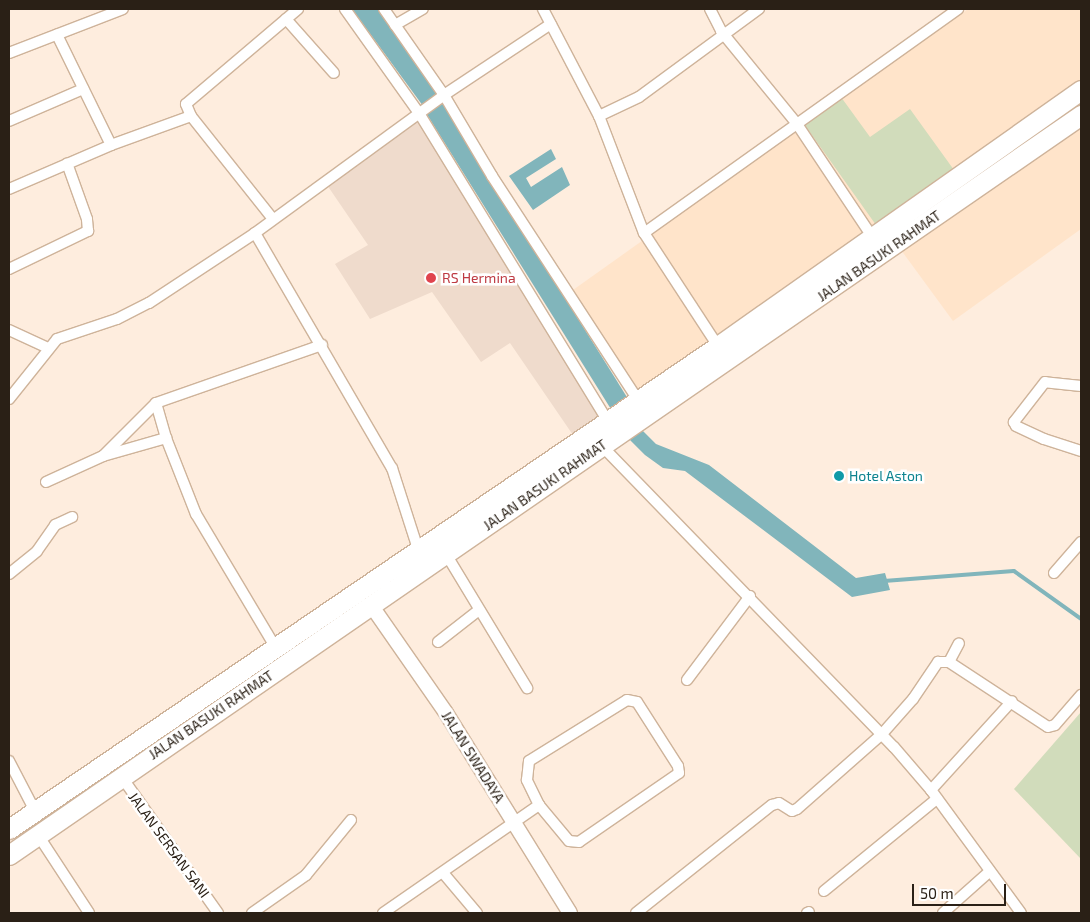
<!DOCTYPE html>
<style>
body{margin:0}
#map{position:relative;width:1090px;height:922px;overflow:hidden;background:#feedde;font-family:"Exo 2",sans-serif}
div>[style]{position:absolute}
.built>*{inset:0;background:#ffe4ca}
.medical>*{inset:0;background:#efdbcc}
.green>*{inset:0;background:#d1dcbb}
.water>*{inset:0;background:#81b5bb;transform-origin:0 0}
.stream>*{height:4px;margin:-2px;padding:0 2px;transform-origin:2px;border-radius:2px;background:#81b5bb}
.roads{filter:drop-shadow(1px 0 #ceb39a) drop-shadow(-1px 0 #ceb39a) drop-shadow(0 1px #ceb39a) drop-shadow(0 -1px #ceb39a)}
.street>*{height:10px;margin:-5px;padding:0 5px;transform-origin:5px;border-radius:5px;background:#fff}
.secondary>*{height:14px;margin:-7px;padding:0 7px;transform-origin:7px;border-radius:7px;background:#fff}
.highway>*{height:19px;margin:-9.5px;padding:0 9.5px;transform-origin:9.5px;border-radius:9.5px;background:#fff}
.dots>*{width:14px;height:14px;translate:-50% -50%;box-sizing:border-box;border:2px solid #fff;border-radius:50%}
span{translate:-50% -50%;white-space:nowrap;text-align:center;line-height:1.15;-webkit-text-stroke:5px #fff;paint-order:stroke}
.street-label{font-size:14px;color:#2a2016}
.health-label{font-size:14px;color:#be3a42}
.left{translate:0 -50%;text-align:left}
.culture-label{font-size:14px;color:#0d838f}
.frame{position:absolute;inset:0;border:10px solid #2a2016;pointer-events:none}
.scale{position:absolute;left:912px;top:884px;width:94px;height:22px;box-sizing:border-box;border:2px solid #2a2016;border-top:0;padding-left:6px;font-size:15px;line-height:18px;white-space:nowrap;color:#2a2016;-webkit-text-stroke:4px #fff;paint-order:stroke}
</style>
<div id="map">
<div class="built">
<div style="clip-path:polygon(968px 9px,1081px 9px,1081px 81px,638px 395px,573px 290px)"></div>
<div style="clip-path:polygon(1081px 120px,1081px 229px,953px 321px,901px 250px)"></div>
</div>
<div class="medical">
<div style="clip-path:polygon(418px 121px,604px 419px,575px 438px,510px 343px,481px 362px,432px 292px,370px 319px,335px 264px,368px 245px,327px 185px)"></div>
</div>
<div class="green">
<div style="clip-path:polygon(841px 97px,870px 137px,910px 109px,954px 170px,876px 225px,804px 124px)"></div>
<div style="clip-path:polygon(1081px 712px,1081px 859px,1014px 789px)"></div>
</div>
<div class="water">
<div style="clip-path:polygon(352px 9px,379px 9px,438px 94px,423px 106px)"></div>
<div style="left:442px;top:101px;width:351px;height:20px;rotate:58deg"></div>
<div style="clip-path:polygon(551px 149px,556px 159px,526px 178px,531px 187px,562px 167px,570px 185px,533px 210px,509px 176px)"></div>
<div style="clip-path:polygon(641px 429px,656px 444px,709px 465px,856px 578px,885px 573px,890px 590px,852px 597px,685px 471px,663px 468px,645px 455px,630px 440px)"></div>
</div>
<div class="stream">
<div style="left:884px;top:581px;width:130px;rotate:-4.4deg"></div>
<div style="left:1014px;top:571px;width:82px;rotate:35.6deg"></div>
</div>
<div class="roads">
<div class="street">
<div style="left:345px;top:9px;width:128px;rotate:54.6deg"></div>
<div style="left:419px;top:113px;width:361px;rotate:58.5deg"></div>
<div style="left:384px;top:9px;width:105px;rotate:55.1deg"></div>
<div style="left:444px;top:95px;width:94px;rotate:59.3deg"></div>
<div style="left:492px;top:176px;width:267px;rotate:56.9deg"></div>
<div style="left:543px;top:9px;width:121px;rotate:62.4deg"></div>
<div style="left:599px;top:116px;width:125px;rotate:69deg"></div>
<div style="left:644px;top:233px;width:135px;rotate:56.8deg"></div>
<div style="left:710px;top:9px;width:25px;rotate:63deg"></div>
<div style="left:721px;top:31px;width:120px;rotate:50.7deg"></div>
<div style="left:797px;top:124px;width:137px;rotate:56.3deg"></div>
<div style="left:286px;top:19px;width:72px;rotate:48.4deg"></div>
<div style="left:395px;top:25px;width:32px;rotate:-30deg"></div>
<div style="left:9px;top:53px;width:122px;rotate:-21.1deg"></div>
<div style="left:191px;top:116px;width:130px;rotate:51.5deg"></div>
<div style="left:599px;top:116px;width:44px;rotate:-25.4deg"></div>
<div style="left:639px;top:97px;width:149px;rotate:-36.3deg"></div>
<div style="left:9px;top:121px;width:81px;rotate:-23.4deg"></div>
<div style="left:111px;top:145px;width:85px;rotate:-19.9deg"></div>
<div style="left:191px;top:116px;width:13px;rotate:-113deg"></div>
<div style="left:186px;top:104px;width:147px;rotate:-40.3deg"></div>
<div style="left:9px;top:189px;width:111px;rotate:-23.3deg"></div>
<div style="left:111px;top:145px;width:123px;rotate:-116.1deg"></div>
<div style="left:255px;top:233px;width:272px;rotate:59.8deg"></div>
<div style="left:392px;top:468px;width:85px;rotate:72.2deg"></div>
<div style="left:644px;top:233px;width:386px;rotate:-35.5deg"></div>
<div style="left:9px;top:269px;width:88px;rotate:-25.7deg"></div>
<div style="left:88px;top:231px;width:12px;rotate:-95deg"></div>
<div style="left:87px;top:219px;width:59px;rotate:-109.7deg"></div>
<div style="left:9px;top:330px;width:43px;rotate:24.8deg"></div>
<div style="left:1081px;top:386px;width:36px;rotate:-174deg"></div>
<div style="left:1045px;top:382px;width:51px;rotate:127.8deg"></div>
<div style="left:1014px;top:422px;width:4px;rotate:63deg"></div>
<div style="left:1016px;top:426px;width:31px;rotate:25deg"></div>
<div style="left:1044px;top:439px;width:39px;rotate:18deg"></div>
<div style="left:9px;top:399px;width:77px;rotate:-51.3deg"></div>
<div style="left:57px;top:339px;width:63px;rotate:-18.4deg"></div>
<div style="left:117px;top:319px;width:36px;rotate:-27deg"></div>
<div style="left:149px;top:303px;width:127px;rotate:-33.4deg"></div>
<div style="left:255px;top:233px;width:234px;rotate:-36.1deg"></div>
<div style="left:444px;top:95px;width:128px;rotate:-33.6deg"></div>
<div style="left:156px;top:403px;width:36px;rotate:74deg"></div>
<div style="left:166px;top:438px;width:82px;rotate:68.5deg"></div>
<div style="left:196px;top:514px;width:156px;rotate:59.2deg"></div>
<div style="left:601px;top:445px;width:421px;rotate:45.9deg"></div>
<div style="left:894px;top:747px;width:57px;rotate:49.3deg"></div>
<div style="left:931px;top:790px;width:152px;rotate:53.8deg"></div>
<div style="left:103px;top:456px;width:75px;rotate:-45deg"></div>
<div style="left:156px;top:403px;width:176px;rotate:-19.3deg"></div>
<div style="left:46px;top:482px;width:63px;rotate:-24.5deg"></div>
<div style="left:103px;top:456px;width:66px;rotate:-15.9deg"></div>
<div style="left:446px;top:554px;width:157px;rotate:58.8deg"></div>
<div style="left:1054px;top:573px;width:41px;rotate:-48.9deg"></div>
<div style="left:9px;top:574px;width:36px;rotate:-39deg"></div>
<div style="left:37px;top:551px;width:32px;rotate:-55deg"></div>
<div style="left:55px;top:525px;width:19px;rotate:-25deg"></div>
<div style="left:438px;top:642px;width:52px;rotate:-38deg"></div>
<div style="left:949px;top:662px;width:118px;rotate:33.3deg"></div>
<div style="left:1048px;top:727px;width:7px;rotate:-16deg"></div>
<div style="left:1055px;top:725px;width:40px;rotate:-49deg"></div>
<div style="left:687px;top:680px;width:105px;rotate:-53.1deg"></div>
<div style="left:627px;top:700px;width:10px;rotate:11deg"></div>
<div style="left:637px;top:702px;width:76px;rotate:57.4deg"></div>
<div style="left:678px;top:766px;width:7px;rotate:82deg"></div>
<div style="left:679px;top:773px;width:121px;rotate:145.4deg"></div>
<div style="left:579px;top:842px;width:10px;rotate:-174deg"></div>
<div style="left:569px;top:841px;width:47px;rotate:-129.8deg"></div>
<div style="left:539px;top:805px;width:28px;rotate:-116deg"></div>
<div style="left:527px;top:780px;width:19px;rotate:-84deg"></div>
<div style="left:529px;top:761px;width:115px;rotate:-31.9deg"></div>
<div style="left:9px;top:761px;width:56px;rotate:62.5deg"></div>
<div style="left:121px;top:776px;width:168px;rotate:54.7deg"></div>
<div style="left:931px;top:790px;width:120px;rotate:-47.7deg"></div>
<div style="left:38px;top:835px;width:93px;rotate:56.8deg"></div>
<div style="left:444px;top:874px;width:51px;rotate:49.8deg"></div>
<div style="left:824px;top:891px;width:146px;rotate:-39.2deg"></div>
<div style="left:252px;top:913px;width:66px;rotate:-35.1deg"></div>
<div style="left:306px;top:875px;width:71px;rotate:-50.7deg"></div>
<div style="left:383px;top:913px;width:190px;rotate:-34.7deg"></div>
<div style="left:636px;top:913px;width:174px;rotate:-38.5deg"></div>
<div style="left:772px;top:805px;width:7px;rotate:-16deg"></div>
<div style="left:779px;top:803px;width:15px;rotate:32deg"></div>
<div style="left:792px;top:811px;width:5px;rotate:-22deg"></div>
<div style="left:797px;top:809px;width:113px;rotate:-41.4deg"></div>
<div style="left:882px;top:734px;width:47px;rotate:-48.5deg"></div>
<div style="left:913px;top:699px;width:45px;rotate:-56deg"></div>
<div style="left:938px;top:662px;width:11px"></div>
<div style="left:949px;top:662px;width:21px;rotate:-62deg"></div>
<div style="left:807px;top:913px;width:2px;rotate:-27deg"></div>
<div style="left:943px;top:913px;width:62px;rotate:-41.7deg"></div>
</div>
<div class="secondary">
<div style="left:371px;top:605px;width:131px;rotate:55.2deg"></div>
<div style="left:446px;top:713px;width:235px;rotate:58.2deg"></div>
</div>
<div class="highway">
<div style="left:9px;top:829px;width:858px;rotate:-34.26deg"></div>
<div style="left:718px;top:346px;width:444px;rotate:-35.2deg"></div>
<div style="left:9px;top:855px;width:1303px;rotate:-34.62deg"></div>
</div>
</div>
<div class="dots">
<div style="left:431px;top:278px;background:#e0444e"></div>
<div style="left:839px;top:476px;background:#0f9aa8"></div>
</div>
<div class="street-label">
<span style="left:879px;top:256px;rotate:-35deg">JALAN BASUKI RAHMAT</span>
<span style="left:545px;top:485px;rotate:-35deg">JALAN BASUKI RAHMAT</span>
<span style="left:211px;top:715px;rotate:-34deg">JALAN BASUKI RAHMAT</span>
<span style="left:473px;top:757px;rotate:58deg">JALAN SWADAYA</span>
<span style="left:169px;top:845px;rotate:54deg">JALAN SERSAN SANI</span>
</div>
<div class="health-label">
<span class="left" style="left:442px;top:278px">RS Hermina</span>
</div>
<div class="culture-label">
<span class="left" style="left:849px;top:476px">Hotel Aston</span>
</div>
<div class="frame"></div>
<div class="scale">50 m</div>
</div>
